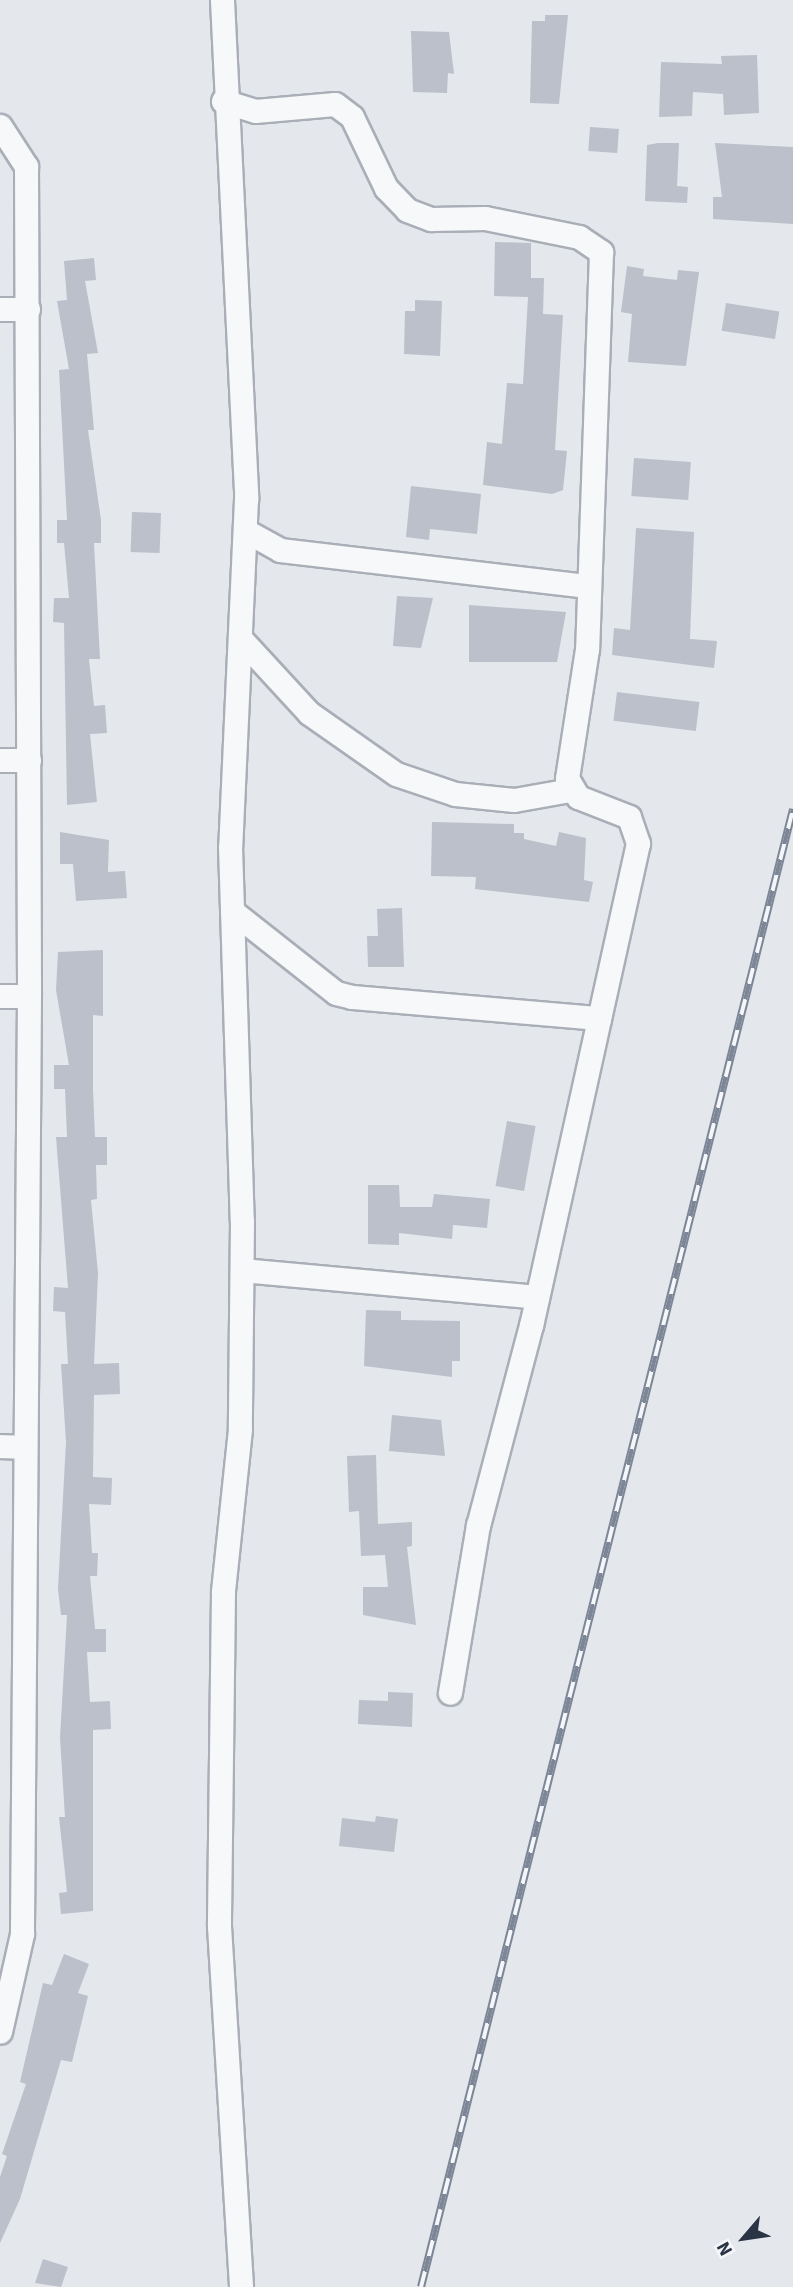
<!DOCTYPE html>
<style>
body{margin:0}
#map{position:relative;width:793px;height:2287px;overflow:hidden;background:#e4e7ec;font-family:"Source Sans 3",sans-serif}
div>[style]{position:absolute}
.building>*{inset:0;background:#bbc0ca;transform-origin:0 0}
.roads{filter:drop-shadow(2px 0 #a9aeb7) drop-shadow(-2px 0 #a9aeb7) drop-shadow(0 2px #a9aeb7) drop-shadow(0 -2px #a9aeb7)}
.street>*{height:23px;margin:-11.5px;padding:0 11.5px;transform-origin:11.5px;border-radius:11.5px;background:#f7f8fa}
.rail>*{height:8px;margin-top:-4px;transform-origin:0;background:repeating-linear-gradient(90deg,#f4f6f9 0 16px,#7d8696 0 32px);box-sizing:border-box;border-block:2px solid #7d8696}
span{translate:-50% -50%;white-space:nowrap;text-align:center;line-height:1.15;-webkit-text-stroke:6px #f4f6f9;paint-order:stroke}
.north{position:absolute;left:709px;top:2203px;width:70px;height:70px;-webkit-text-stroke:5px #f4f6f9;paint-order:stroke;rotate:241deg;font-size:19px;font-weight:700;line-height:28px;text-align:center;color:#2b3445}
.north::after{content:'';display:block;margin:auto;width:24px;height:32px;background:#2b3445;clip-path:polygon(50% 0,100% 100%,50% 72%,0 100%)}
</style>
<div id="map">
<div class="building">
<div style="clip-path:polygon(545px 15px,568px 15px,559px 104px,530px 103px,532px 21px,545px 21px)"></div>
<div style="clip-path:polygon(411px 31px,449px 32px,454px 74px,448px 73px,447px 93px,413px 92px)"></div>
<div style="clip-path:polygon(757px 55px,759px 113px,724px 115px,723px 94px,693px 92px,692px 116px,659px 117px,661px 62px,722px 64px,721px 56px)"></div>
<div style="left:590px;top:127px;width:29px;height:24px;rotate:4deg"></div>
<div style="clip-path:polygon(658px 143px,679px 143px,677px 186px,688px 187px,687px 203px,645px 201px,647px 145px)"></div>
<div style="clip-path:polygon(715px 143px,793px 147px,793px 224px,713px 219px,713px 197px,722px 197px)"></div>
<div style="clip-path:polygon(495px 242px,531px 243px,531px 278px,544px 278px,543px 314px,563px 315px,555px 450px,567px 451px,563px 490px,552px 494px,483px 485px,487px 442px,502px 444px,507px 383px,523px 384px,525px 349px,528px 297px,494px 296px)"></div>
<div style="clip-path:polygon(94px 258px,96px 280px,85px 281px,98px 353px,87px 354px,94px 430px,88px 430px,101px 520px,101px 543px,94px 543px,100px 659px,89px 659px,94px 706px,105px 705px,107px 733px,90px 734px,97px 802px,67px 805px,64px 623px,53px 622px,54px 598px,69px 598px,64px 543px,57px 543px,57px 520px,67px 520px,59px 370px,69px 369px,57px 301px,67px 300px,64px 261px)"></div>
<div style="clip-path:polygon(627px 266px,644px 269px,643px 276px,677px 280px,678px 270px,699px 272px,686px 366px,628px 362px,632px 314px,621px 312px)"></div>
<div style="clip-path:polygon(415px 300px,442px 301px,440px 356px,404px 354px,405px 311px,415px 311px)"></div>
<div style="left:726px;top:303px;width:54px;height:28px;rotate:9deg"></div>
<div style="left:634px;top:458px;width:57px;height:38px;rotate:4deg"></div>
<div style="clip-path:polygon(411px 486px,481px 494px,477px 534px,430px 529px,429px 540px,406px 537px)"></div>
<div style="left:132px;top:512px;width:29px;height:40px;rotate:2deg"></div>
<div style="clip-path:polygon(636px 528px,694px 532px,690px 639px,717px 641px,714px 668px,612px 655px,614px 628px,630px 630px)"></div>
<div style="clip-path:polygon(397px 596px,433px 598px,421px 648px,393px 646px)"></div>
<div style="clip-path:polygon(469px 605px,566px 612px,557px 662px,469px 662px)"></div>
<div style="left:617px;top:692px;width:83px;height:29px;rotate:7deg"></div>
<div style="clip-path:polygon(432px 822px,514px 824px,514px 833px,524px 833px,524px 839px,556px 846px,559px 832px,586px 838px,584px 880px,593px 882px,589px 902px,475px 889px,476px 877px,431px 876px)"></div>
<div style="clip-path:polygon(60px 832px,109px 840px,108px 872px,125px 871px,127px 898px,76px 901px,73px 864px,60px 864px)"></div>
<div style="clip-path:polygon(402px 908px,404px 967px,368px 967px,367px 936px,378px 936px,377px 909px)"></div>
<div style="clip-path:polygon(103px 950px,103px 1016px,93px 1015px,93px 1089px,95px 1137px,107px 1137px,107px 1165px,96px 1165px,97px 1199px,91px 1200px,98px 1273px,94px 1364px,119px 1363px,120px 1394px,94px 1395px,93px 1477px,112px 1478px,111px 1505px,89px 1504px,92px 1553px,98px 1553px,97px 1576px,90px 1576px,95px 1629px,106px 1629px,106px 1652px,87px 1652px,90px 1702px,110px 1701px,111px 1729px,93px 1730px,93px 1911px,61px 1914px,59px 1893px,67px 1892px,59px 1817px,65px 1817px,60px 1738px,67px 1615px,61px 1615px,58px 1589px,66px 1442px,61px 1364px,68px 1364px,65px 1312px,53px 1311px,54px 1287px,68px 1288px,56px 1137px,67px 1137px,65px 1089px,54px 1089px,54px 1065px,69px 1065px,56px 990px,58px 952px)"></div>
<div style="left:507px;top:1121px;width:29px;height:66px;rotate:10deg"></div>
<div style="clip-path:polygon(368px 1185px,399px 1185px,400px 1207px,432px 1207px,434px 1194px,490px 1199px,487px 1228px,453px 1225px,452px 1239px,399px 1233px,399px 1245px,368px 1244px)"></div>
<div style="clip-path:polygon(366px 1310px,401px 1311px,401px 1320px,460px 1321px,460px 1361px,452px 1361px,452px 1377px,364px 1366px)"></div>
<div style="clip-path:polygon(392px 1415px,441px 1420px,445px 1456px,389px 1451px)"></div>
<div style="clip-path:polygon(376px 1455px,378px 1524px,412px 1522px,412px 1546px,407px 1547px,416px 1625px,363px 1615px,363px 1587px,388px 1587px,385px 1555px,361px 1556px,359px 1511px,349px 1512px,347px 1456px)"></div>
<div style="clip-path:polygon(388px 1692px,413px 1693px,412px 1727px,358px 1724px,359px 1700px,388px 1701px)"></div>
<div style="clip-path:polygon(376px 1816px,398px 1819px,394px 1852px,339px 1846px,342px 1818px,375px 1822px)"></div>
<div style="clip-path:polygon(64px 1954px,89px 1964px,78px 1993px,88px 1996px,72px 2062px,61px 2060px,20px 2199px,0 2243px,0 2177px,7px 2156px,2px 2154px,26px 2084px,20px 2082px,43px 1983px,52px 1985px)"></div>
<div style="clip-path:polygon(43px 2259px,68px 2267px,61px 2287px,35px 2283px)"></div>
</div>
<div class="roads">
<div class="street">
<div style="left:222px;top:0;width:500px;rotate:87.2deg"></div>
<div style="left:246px;top:499px;width:347px;rotate:92.6deg"></div>
<div style="left:230px;top:846px;width:375px;rotate:88.2deg"></div>
<div style="left:242px;top:1221px;width:208px;rotate:90.6deg"></div>
<div style="left:240px;top:1429px;width:164px;rotate:96deg"></div>
<div style="left:223px;top:1592px;width:334px;rotate:90.7deg"></div>
<div style="left:219px;top:1926px;width:362px;rotate:86.5deg"></div>
<div style="left:223px;top:101px;width:34px;rotate:17deg"></div>
<div style="left:255px;top:111px;width:80px;rotate:-5deg"></div>
<div style="left:335px;top:104px;width:21px;rotate:37deg"></div>
<div style="left:352px;top:117px;width:79px;rotate:64.4deg"></div>
<div style="left:386px;top:188px;width:30px;rotate:46deg"></div>
<div style="left:407px;top:210px;width:26px;rotate:21deg"></div>
<div style="left:431px;top:219px;width:54px;rotate:-1.1deg"></div>
<div style="left:485px;top:218px;width:96px;rotate:11.4deg"></div>
<div style="left:579px;top:237px;width:27px;rotate:34deg"></div>
<div style="left:601px;top:252px;width:397px;rotate:92deg"></div>
<div style="left:587px;top:649px;width:131px;rotate:98.8deg"></div>
<div style="left:567px;top:778px;width:22px;rotate:60deg"></div>
<div style="left:578px;top:797px;width:55px;rotate:21.4deg"></div>
<div style="left:629px;top:817px;width:28px;rotate:71deg"></div>
<div style="left:638px;top:843px;width:494px;rotate:102.5deg"></div>
<div style="left:531px;top:1325px;width:207px;rotate:104.8deg"></div>
<div style="left:478px;top:1525px;width:170px;rotate:99.5deg"></div>
<div style="left:0;top:126px;width:48px;rotate:57deg"></div>
<div style="left:26px;top:166px;width:830px;rotate:89.79deg"></div>
<div style="left:29px;top:996px;width:938px;rotate:90.43deg"></div>
<div style="left:22px;top:1934px;width:100px;rotate:102.7deg"></div>
<div style="left:0;top:309px;width:28px"></div>
<div style="left:246px;top:531px;width:39px;rotate:29deg"></div>
<div style="left:280px;top:550px;width:310px;rotate:6.7deg"></div>
<div style="left:240px;top:638px;width:102px;rotate:47.4deg"></div>
<div style="left:309px;top:713px;width:106px;rotate:35deg"></div>
<div style="left:396px;top:774px;width:62px;rotate:18.7deg"></div>
<div style="left:455px;top:794px;width:59px;rotate:5.8deg"></div>
<div style="left:514px;top:800px;width:57px;rotate:-10.1deg"></div>
<div style="left:0;top:760px;width:29px"></div>
<div style="left:232px;top:911px;width:132px;rotate:38.3deg"></div>
<div style="left:336px;top:993px;width:16px;rotate:14deg"></div>
<div style="left:352px;top:997px;width:248px;rotate:4.9deg"></div>
<div style="left:0;top:996px;width:29px"></div>
<div style="left:242px;top:1270px;width:296px;rotate:5.2deg"></div>
<div style="left:0;top:1446px;width:25px;rotate:2deg"></div>
</div>
</div>
<div class="rail">
<div style="left:421px;top:2287px;width:1524px;rotate:-75.87deg"></div>
</div>
<div class="north">N</div>
</div>
